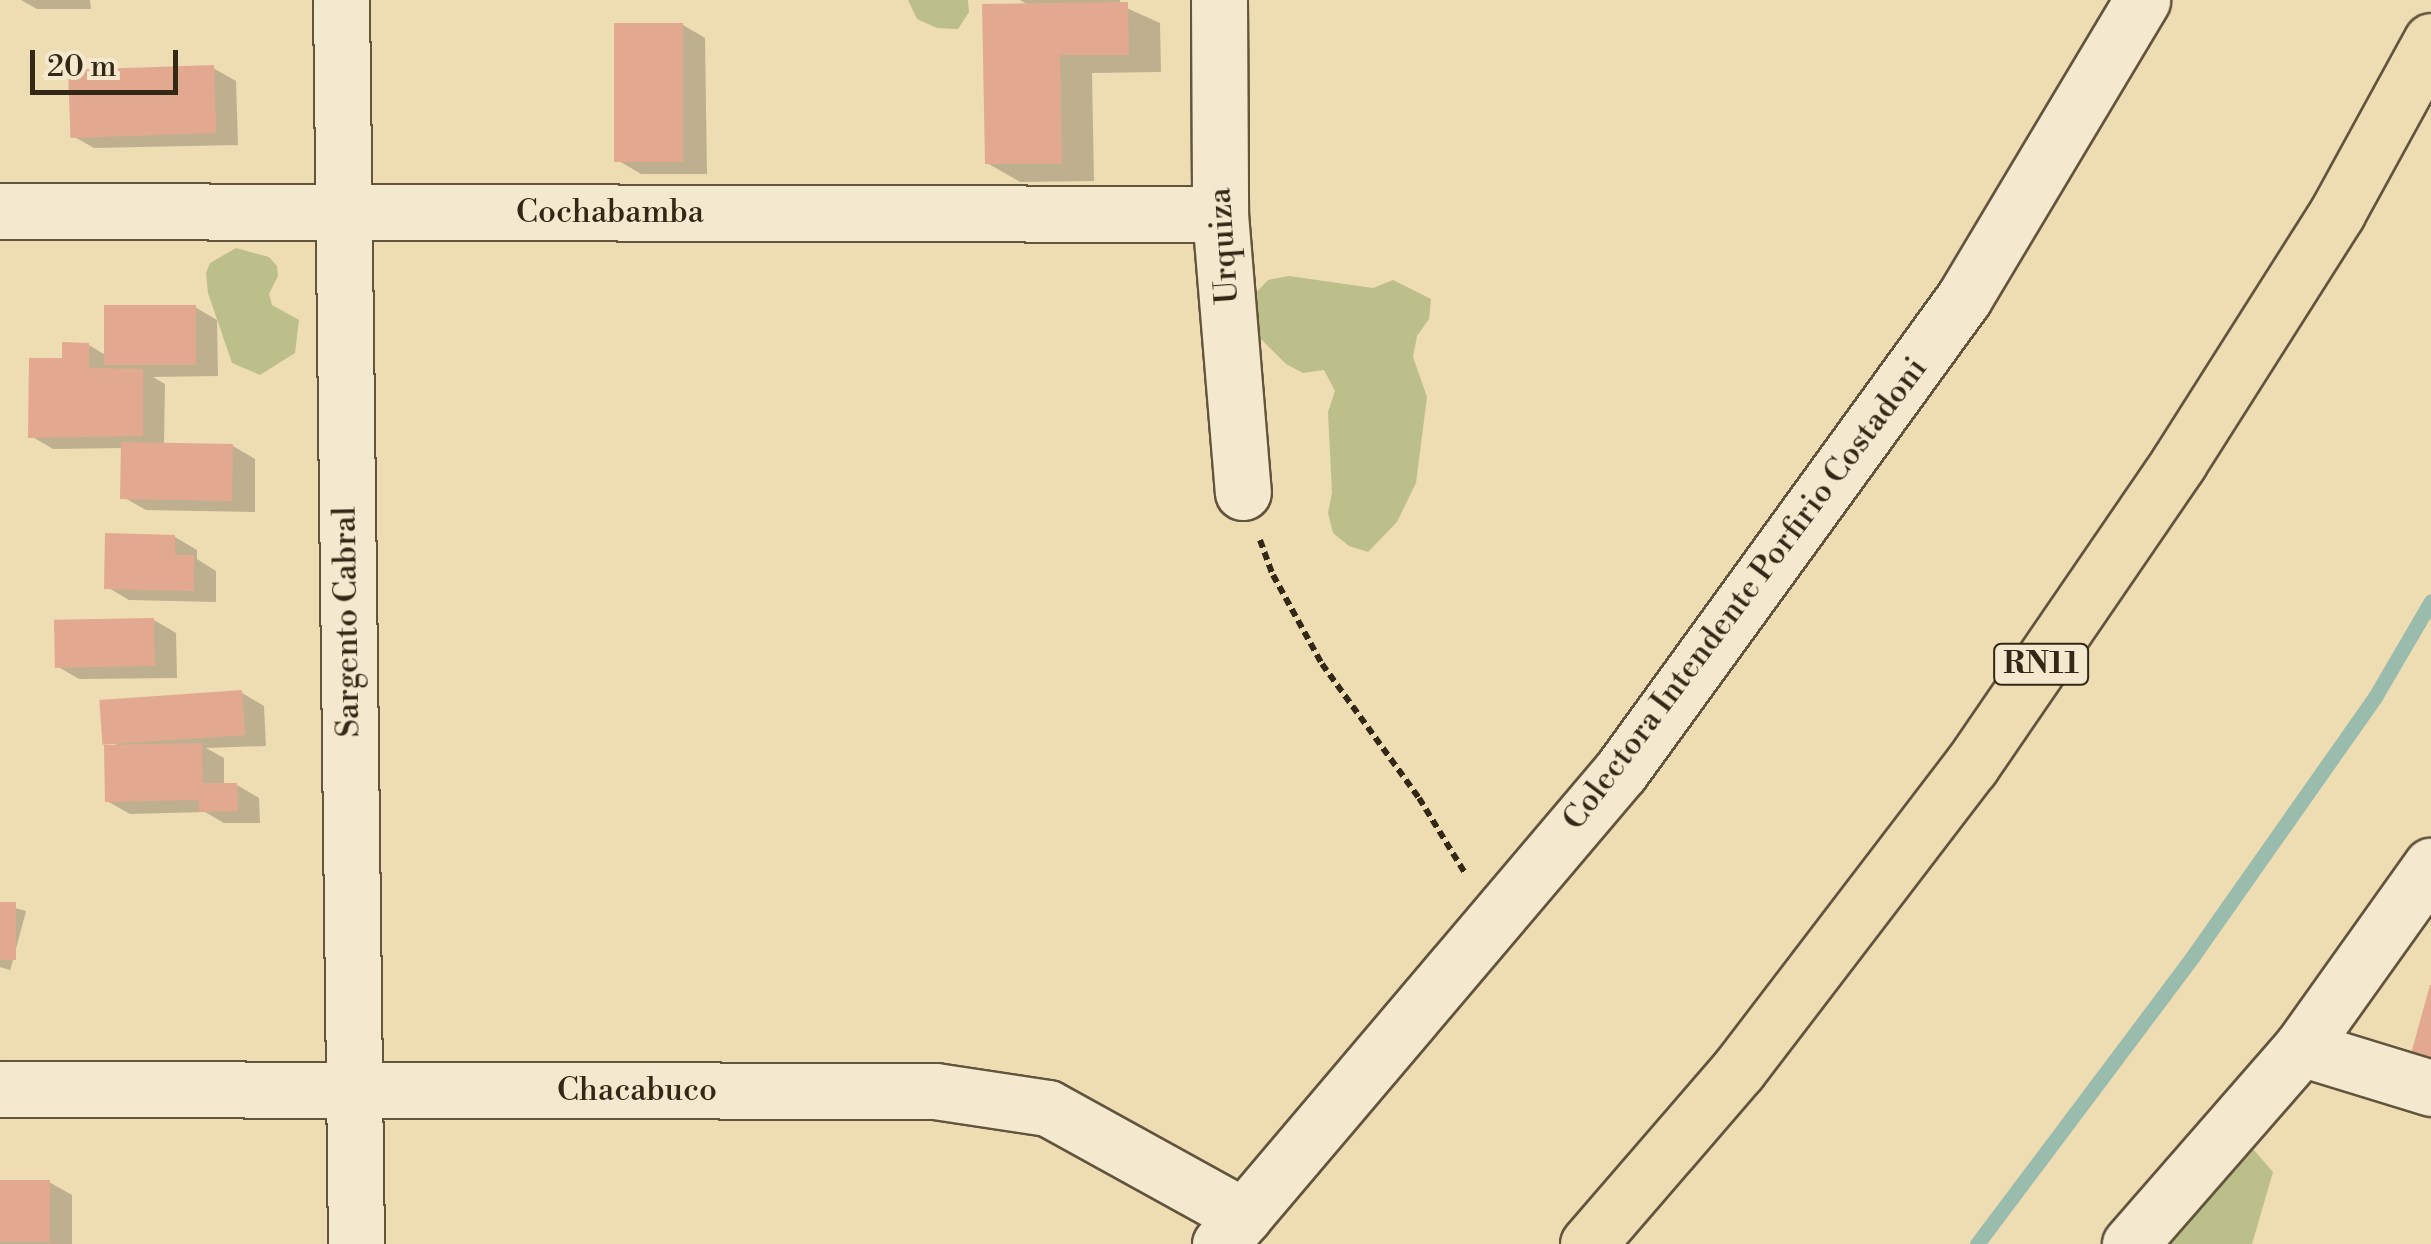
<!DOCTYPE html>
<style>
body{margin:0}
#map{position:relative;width:2431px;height:1244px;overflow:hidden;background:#eedcb3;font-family:"Libre Bodoni",serif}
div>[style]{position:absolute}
.green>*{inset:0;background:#bcbf8a}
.shadow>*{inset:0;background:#0003;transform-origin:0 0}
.stream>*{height:15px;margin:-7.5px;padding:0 7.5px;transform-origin:7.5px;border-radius:7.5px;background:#99bcad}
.building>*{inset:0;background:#e2a990;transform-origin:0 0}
.path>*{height:6px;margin-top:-3px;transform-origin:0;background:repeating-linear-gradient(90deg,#332716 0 8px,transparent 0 13px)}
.roads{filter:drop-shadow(2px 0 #62543d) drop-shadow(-2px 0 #62543d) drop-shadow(0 2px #62543d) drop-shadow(0 -2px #62543d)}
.minor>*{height:55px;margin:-27.5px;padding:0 27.5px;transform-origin:27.5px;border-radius:27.5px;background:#f4e8ce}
.highway>*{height:55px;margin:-27.5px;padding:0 27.5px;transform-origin:27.5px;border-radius:27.5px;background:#eedcb3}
span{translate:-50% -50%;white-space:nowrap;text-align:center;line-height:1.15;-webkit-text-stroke:8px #f4e8ce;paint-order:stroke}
.shield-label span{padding:2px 8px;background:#f4e8ce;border:2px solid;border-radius:8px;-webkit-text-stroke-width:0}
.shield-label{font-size:30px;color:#332716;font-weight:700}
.street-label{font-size:32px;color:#332716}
.scale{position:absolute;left:30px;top:50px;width:148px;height:45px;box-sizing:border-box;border:5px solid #332716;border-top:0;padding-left:12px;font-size:30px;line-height:35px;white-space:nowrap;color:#332716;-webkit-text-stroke:8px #f4e8ce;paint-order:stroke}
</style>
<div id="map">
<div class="green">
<div style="clip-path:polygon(908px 0,968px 0,969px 12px,958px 29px,937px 28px,917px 19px)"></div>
<div style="clip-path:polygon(236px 248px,269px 257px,277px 266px,278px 276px,269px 294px,272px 305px,299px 320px,295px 353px,260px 375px,232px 363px,208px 293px,206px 273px,210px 263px)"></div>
<div style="clip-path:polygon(1289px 276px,1373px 288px,1393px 280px,1431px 299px,1429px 319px,1417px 336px,1413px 357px,1427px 397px,1416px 483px,1397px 522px,1368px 552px,1349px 546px,1333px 533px,1328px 513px,1332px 493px,1328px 412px,1335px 391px,1324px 370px,1303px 373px,1286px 364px,1257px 335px,1254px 295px,1268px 280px)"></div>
<div style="clip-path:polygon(2247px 1142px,2273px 1172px,2252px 1244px,2164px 1244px)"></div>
</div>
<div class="shadow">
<div style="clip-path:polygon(21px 0,90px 0,91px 9px,37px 9px)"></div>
<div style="clip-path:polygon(1020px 0,1120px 0,1120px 5px,1160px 23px,1161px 72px,1092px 73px,1094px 181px,1020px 182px,987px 163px,1030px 6px)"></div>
<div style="clip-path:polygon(683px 25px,705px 38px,707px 174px,641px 174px,619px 161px)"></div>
<div style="clip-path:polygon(213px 68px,236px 81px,238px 145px,94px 148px,71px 135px)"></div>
<div style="clip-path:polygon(195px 307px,217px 320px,218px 376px,153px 377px,165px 384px,164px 445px,233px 446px,255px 459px,255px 512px,146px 510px,123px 497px,124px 448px,53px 449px,31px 436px,64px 360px,89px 345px,107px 356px)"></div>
<div style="clip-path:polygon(175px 537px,197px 550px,197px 559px,216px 571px,216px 602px,129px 600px,107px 587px)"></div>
<div style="clip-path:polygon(154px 620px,176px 633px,177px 678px,79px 679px,57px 666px)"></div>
<div style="clip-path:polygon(242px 693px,264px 706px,266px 746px,206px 748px,224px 758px,224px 785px,237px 785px,259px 798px,260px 823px,224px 823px,205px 812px,130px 814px,107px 801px,120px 747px,104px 738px)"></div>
<div style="left:0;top:904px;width:27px;height:61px;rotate:15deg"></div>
<div style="clip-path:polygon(49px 1182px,72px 1195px,72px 1244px,0 1244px,0 1183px)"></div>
</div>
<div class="stream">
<div style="left:1977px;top:1244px;width:360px;rotate:-53.1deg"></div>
<div style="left:2193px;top:956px;width:317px;rotate:-54.9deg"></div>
<div style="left:2375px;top:697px;width:111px;rotate:-59.7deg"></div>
</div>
<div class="building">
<div style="clip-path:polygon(1128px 2px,1129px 55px,1060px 55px,1062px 164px,985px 164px,982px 4px)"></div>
<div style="left:614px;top:23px;width:69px;height:139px"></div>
<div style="left:214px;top:65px;width:68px;height:146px;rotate:88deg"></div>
<div style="left:196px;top:305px;width:60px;height:92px;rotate:90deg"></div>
<div style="clip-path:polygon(62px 342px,89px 343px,89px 368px,143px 369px,143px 436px,28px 438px,29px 358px,62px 358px)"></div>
<div style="left:121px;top:442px;width:112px;height:57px;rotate:1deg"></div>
<div style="clip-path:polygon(105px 533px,175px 535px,175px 555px,194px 555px,194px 591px,104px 589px)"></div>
<div style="left:154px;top:618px;width:48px;height:100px;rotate:89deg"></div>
<div style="left:242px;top:690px;width:45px;height:143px;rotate:86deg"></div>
<div style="clip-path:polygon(202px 743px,203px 783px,237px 783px,238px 811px,199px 812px,199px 800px,105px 802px,104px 745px)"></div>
<div style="left:0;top:902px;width:16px;height:58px"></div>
<div style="clip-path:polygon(2430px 985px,2431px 985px,2431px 1078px,2406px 1072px)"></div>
<div style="left:0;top:1180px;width:50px;height:62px"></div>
</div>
<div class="path">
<div style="left:1260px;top:540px;width:37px;rotate:70deg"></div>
<div style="left:1273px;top:575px;width:102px;rotate:61.2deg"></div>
<div style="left:1322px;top:664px;width:165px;rotate:54.1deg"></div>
<div style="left:1419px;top:798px;width:88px;rotate:58.5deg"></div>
</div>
<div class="roads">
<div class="minor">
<div style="left:341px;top:0;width:1244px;rotate:89.31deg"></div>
<div style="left:1219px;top:0;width:214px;rotate:89.7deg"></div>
<div style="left:1220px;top:214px;width:279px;rotate:85.3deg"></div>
<div style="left:0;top:211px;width:1220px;rotate:0.14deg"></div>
<div style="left:2301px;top:1048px;width:136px;rotate:17.1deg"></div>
<div style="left:0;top:1089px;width:935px;rotate:0.12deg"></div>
<div style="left:935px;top:1091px;width:114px;rotate:8.6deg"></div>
<div style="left:1048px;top:1108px;width:224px;rotate:28.9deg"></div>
<div style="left:1220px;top:1244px;width:620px;rotate:-49.71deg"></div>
<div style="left:1621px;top:771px;width:584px;rotate:-54.05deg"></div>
<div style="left:1964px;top:298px;width:347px;rotate:-59.1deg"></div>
<div style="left:2130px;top:1244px;width:260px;rotate:-48.9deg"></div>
<div style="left:2301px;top:1048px;width:224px;rotate:-54.5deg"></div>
</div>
<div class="highway">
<div style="left:1588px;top:1244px;width:231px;rotate:-49.2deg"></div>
<div style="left:1739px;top:1069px;width:382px;rotate:-52.6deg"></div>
<div style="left:1971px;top:766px;width:368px;rotate:-55.6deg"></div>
<div style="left:2179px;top:462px;width:295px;rotate:-57.6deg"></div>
<div style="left:2337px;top:213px;width:196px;rotate:-61.3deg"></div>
</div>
</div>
<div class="shield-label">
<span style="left:2041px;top:664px">RN11</span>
</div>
<div class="street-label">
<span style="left:610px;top:212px">Cochabamba</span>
<span style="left:1224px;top:246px;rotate:-94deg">Urquiza</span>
<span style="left:1745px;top:594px;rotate:-53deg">Colectora Intendente Porfirio Costadoni</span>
<span style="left:347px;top:622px;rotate:-91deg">Sargento Cabral</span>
<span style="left:637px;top:1090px">Chacabuco</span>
</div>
<div class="scale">20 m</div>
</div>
